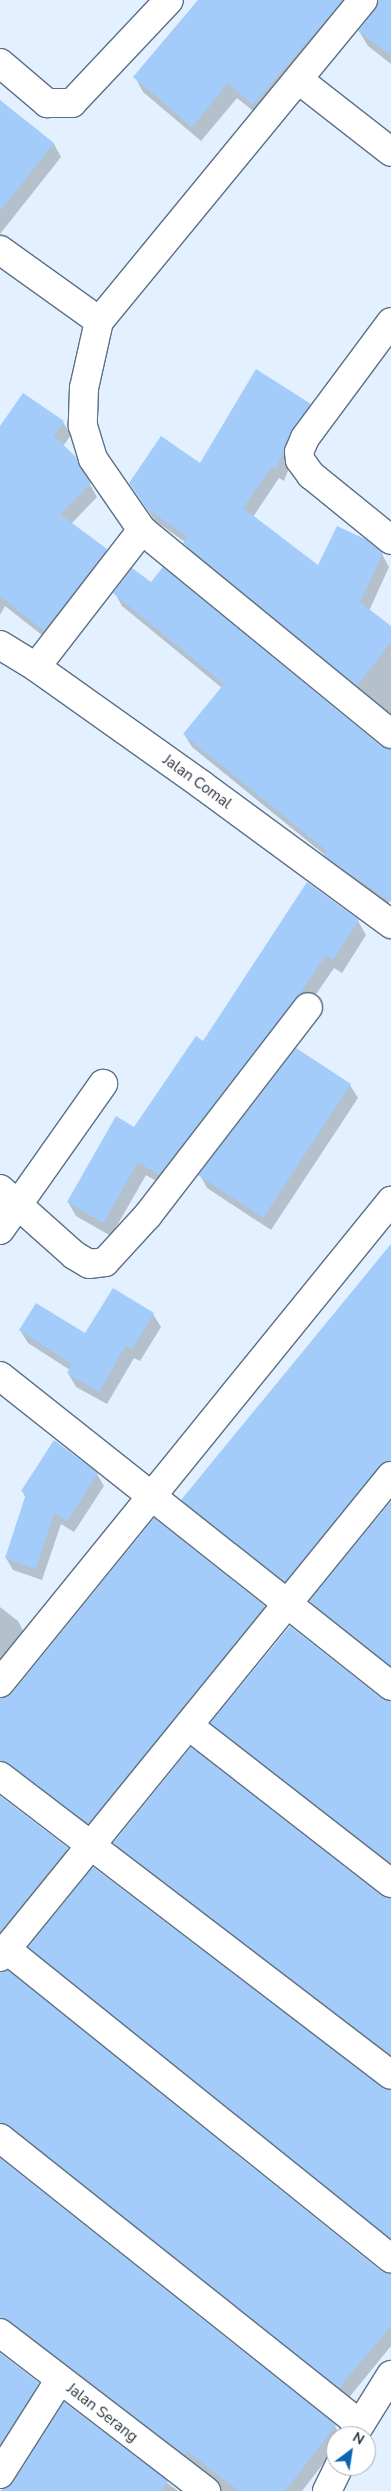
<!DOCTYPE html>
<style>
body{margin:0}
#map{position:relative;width:391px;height:2491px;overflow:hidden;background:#e2f0ff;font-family:"Nunito Sans",sans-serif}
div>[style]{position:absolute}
.shadow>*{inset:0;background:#0003}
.building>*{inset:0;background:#a3ccfa}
.roads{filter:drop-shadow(1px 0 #5c7085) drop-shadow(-1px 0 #5c7085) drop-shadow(0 1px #5c7085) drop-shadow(0 -1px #5c7085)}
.minor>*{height:28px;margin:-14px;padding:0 14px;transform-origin:14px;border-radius:14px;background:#fff}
span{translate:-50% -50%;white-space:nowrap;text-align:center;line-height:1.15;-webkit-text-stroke:5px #fff;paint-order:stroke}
.street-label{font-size:15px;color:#29323b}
.north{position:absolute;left:326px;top:2426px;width:50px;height:50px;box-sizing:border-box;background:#fff;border:1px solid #a9adb1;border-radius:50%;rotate:31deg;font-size:14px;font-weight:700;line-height:20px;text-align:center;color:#29323b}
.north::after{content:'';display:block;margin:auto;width:18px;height:22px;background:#0a66b3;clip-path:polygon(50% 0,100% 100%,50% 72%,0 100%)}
</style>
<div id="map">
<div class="shadow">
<div style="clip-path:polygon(200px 0,391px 0,391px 64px,368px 46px,359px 31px,380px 2px,367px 0,263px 119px,237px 98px,201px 141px,143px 92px,135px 77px)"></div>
<div style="clip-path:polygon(0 101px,54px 144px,61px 157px,0 234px)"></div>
<div style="clip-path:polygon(310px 405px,317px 418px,298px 445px,284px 481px,279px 478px,253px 517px,319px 567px,382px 554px,389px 567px,369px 611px,391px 627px,391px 720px,192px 556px,185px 542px,155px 521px,130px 483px,200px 465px)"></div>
<div style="clip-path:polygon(63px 422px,71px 435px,63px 446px,75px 458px,97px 497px,71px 524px,106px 550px,114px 563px,52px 643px,5px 606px,0 615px,0 428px)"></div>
<div style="clip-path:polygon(115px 593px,381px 748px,391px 749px,389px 907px,334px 869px,326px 856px,192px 747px,184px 734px,222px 688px,122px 606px)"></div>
<div style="clip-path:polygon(358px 921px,366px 935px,342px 973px,334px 968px,306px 1009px,168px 1188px,146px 1175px,111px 1236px,76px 1216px,68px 1202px,135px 1128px,203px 1043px)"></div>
<div style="clip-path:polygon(297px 1050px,350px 1085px,358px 1098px,271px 1230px,207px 1188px,200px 1175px)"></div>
<div style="clip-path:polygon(391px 1246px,391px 1477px,293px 1594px,190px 1513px,183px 1500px)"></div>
<div style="clip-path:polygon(153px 1314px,161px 1327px,140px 1361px,134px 1358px,107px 1404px,76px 1387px,68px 1373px,70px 1370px,28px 1343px,20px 1330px,85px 1335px)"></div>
<div style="clip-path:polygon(97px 1474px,104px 1486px,74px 1532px,61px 1524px,42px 1580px,13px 1570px,6px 1558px,26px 1498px,22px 1491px)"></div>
<div style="clip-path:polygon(391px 1503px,391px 1672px,318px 1614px,311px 1601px)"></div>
<div style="clip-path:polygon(0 1607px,18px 1621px,25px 1634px,0 1682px)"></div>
<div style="clip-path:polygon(264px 1607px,272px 1620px,96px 1836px,0 1777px,0 1698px)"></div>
<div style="clip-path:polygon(381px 1700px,391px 1701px,391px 1869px,219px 1736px,212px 1723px)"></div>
<div style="clip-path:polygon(0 1797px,67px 1849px,75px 1862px,0 1954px)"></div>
<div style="clip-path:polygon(115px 1843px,391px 1899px,391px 2061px,122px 1856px)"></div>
<div style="clip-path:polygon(30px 1947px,391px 2090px,391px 2245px,37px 1960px)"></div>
<div style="clip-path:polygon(0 1973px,381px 2272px,391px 2275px,391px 2346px,347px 2400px,0 2138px)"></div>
<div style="clip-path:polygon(0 2160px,335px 2426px,340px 2436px,336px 2436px,336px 2447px,302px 2491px,222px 2491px,10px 2330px,0 2334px)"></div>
<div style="clip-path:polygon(0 2353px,38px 2384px,46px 2397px,0 2469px)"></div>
<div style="clip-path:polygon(65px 2404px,178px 2491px,0 2491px,14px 2483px)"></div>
</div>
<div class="building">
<div style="clip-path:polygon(198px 0,343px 0,253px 105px,228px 83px,192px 127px,133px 77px)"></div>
<div style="clip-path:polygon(378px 0,391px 0,391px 56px,358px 31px,375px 10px)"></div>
<div style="clip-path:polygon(0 100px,54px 143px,0 211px)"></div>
<div style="clip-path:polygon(256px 369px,311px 404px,291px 432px,276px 469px,272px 466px,243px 508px,318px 565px,337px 526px,365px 539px,383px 553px,360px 602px,391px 626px,391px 642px,357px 686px,183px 543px,188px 537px,146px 508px,129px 483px,161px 436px,200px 463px)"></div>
<div style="clip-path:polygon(23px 393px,64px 421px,54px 436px,76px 457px,91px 483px,60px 514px,107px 549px,44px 631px,0 596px,0 426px)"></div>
<div style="clip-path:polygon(163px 567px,381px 746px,391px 749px,391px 902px,324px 856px,327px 851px,183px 734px,224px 684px,113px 593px,132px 568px,151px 582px)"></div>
<div style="clip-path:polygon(307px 882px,359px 920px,333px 960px,326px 955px,299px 995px,159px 1175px,138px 1162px,103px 1223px,67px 1202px,116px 1116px,134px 1127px,196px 1036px,203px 1041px)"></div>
<div style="clip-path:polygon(296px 1048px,351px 1084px,263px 1218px,198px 1175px)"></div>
<div style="clip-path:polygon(391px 1244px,391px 1461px,379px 1466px,285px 1582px,181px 1500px)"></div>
<div style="clip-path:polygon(113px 1288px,154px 1313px,132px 1349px,126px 1345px,99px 1392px,67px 1373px,72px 1364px,19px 1330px,36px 1303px,85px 1333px)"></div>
<div style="clip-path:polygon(54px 1440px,98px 1473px,67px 1521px,54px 1513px,36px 1569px,5px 1558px,26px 1494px,21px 1491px)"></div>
<div style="clip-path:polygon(391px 1501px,391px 1666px,309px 1601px)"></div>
<div style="clip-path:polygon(154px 1518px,265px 1606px,88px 1824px,9px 1764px,0 1761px,0 1698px,12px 1693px)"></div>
<div style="clip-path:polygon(290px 1626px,381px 1698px,391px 1701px,391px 1863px,210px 1723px)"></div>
<div style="clip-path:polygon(191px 1747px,381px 1895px,391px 1898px,391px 2055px,113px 1843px)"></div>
<div style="clip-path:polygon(0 1796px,68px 1848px,0 1932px)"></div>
<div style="clip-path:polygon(93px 1867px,382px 2087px,391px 2090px,391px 2239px,28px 1947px)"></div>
<div style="clip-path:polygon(8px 1970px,381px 2271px,391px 2274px,391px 2326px,339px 2388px,10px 2126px,0 2123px,0 1972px)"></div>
<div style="clip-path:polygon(0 2158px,336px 2425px,285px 2491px,239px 2491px,187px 2451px,185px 2455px,10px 2321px,0 2318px)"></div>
<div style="clip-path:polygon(0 2353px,39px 2383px,0 2445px)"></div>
<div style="clip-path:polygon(64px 2402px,168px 2481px,161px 2491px,0 2491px,13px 2482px)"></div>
</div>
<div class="roads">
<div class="minor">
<div style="left:363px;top:0;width:416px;rotate:129.4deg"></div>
<div style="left:99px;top:321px;width:69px;rotate:102.6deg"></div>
<div style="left:84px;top:388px;width:38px;rotate:92deg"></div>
<div style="left:83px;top:426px;width:34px;rotate:73deg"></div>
<div style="left:93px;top:459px;width:86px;rotate:55.4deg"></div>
<div style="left:142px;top:530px;width:322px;rotate:39.3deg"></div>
<div style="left:0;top:63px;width:62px;rotate:40.4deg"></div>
<div style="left:47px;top:103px;width:25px"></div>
<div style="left:72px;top:103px;width:141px;rotate:-46.7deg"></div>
<div style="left:299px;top:80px;width:117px;rotate:38deg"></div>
<div style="left:0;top:250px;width:122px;rotate:35.6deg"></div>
<div style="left:391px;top:322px;width:144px;rotate:126.6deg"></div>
<div style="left:305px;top:438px;width:15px;rotate:113deg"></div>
<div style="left:299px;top:452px;width:8px;rotate:83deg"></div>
<div style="left:300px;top:460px;width:19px;rotate:54deg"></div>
<div style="left:311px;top:475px;width:103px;rotate:39.1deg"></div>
<div style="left:0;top:645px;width:42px;rotate:31.4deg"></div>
<div style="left:36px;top:667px;width:204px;rotate:35.4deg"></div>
<div style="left:202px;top:785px;width:235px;rotate:36.3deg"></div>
<div style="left:36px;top:667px;width:173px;rotate:-52.3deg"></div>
<div style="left:0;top:1189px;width:99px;rotate:41.7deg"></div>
<div style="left:74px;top:1255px;width:17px;rotate:31deg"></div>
<div style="left:89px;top:1264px;width:16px;rotate:-7deg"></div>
<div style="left:105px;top:1262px;width:64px;rotate:-47.5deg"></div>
<div style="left:148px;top:1215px;width:262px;rotate:-52.4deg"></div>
<div style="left:0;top:1230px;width:179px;rotate:-54.8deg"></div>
<div style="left:0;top:1376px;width:499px;rotate:38.4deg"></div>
<div style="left:0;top:1683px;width:621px;rotate:-50.95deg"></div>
<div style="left:189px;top:1726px;width:256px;rotate:37.9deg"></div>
<div style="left:0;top:1776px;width:492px;rotate:37.4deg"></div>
<div style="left:6px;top:1949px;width:494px;rotate:38.8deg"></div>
<div style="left:0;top:1957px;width:620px;rotate:-50.89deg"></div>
<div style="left:0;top:2138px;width:459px;rotate:38.5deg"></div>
<div style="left:0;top:2333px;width:260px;rotate:37.5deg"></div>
<div style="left:353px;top:2436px;width:72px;rotate:-58.1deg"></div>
<div style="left:0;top:2474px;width:110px;rotate:-57.6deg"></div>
<div style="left:327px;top:2491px;width:28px;rotate:-64deg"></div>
</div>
</div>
<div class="street-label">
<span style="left:197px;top:782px;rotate:36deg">Jalan Comal</span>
<span style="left:102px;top:2413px;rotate:38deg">Jalan Serang</span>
</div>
<div class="north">N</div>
</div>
